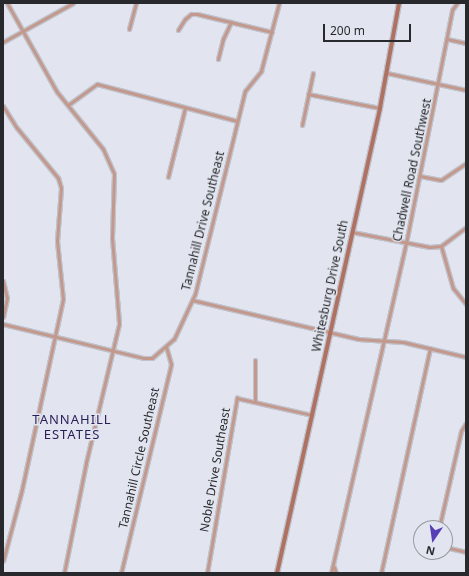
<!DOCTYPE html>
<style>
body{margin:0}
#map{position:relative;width:469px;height:576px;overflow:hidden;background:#e2e5ef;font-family:"Noto Sans",sans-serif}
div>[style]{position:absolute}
.roads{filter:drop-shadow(1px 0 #c0c3cc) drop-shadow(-1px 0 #c0c3cc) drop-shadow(0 1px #c0c3cc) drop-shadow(0 -1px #c0c3cc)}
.minor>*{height:3px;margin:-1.5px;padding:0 1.5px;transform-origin:1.5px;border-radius:1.5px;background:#c3988d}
.secondary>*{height:4px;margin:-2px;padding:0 2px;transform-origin:2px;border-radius:2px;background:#af7161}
span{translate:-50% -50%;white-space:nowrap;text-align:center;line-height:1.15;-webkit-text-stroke:3px #e2e5ef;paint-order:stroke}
.street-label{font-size:12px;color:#27292c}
.neighbourhood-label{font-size:13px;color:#281e58;letter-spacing:1px}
.frame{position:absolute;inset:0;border:4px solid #27292c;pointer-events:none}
.north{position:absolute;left:413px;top:520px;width:40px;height:40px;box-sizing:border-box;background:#e2e5ef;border:1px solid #979aa1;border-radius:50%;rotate:193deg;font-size:11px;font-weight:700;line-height:16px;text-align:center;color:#27292c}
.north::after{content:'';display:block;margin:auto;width:14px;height:18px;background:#563eb6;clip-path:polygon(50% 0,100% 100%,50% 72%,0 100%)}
.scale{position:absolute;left:323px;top:24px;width:88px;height:18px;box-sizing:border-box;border:2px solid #27292c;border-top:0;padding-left:5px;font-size:12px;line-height:14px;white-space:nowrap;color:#27292c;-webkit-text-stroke:3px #e2e5ef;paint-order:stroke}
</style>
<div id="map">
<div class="roads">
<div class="minor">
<div style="left:7px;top:3px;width:102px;rotate:60.7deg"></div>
<div style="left:57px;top:92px;width:73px;rotate:51.1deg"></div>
<div style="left:103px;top:149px;width:27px;rotate:66deg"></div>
<div style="left:114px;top:174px;width:64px;rotate:91.8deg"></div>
<div style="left:112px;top:238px;width:86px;rotate:85.3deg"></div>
<div style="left:119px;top:324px;width:143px;rotate:103.4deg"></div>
<div style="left:86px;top:463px;width:112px;rotate:101.3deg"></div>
<div style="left:129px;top:29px;width:27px;rotate:-75deg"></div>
<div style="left:178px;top:30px;width:13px;rotate:-58deg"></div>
<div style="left:185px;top:19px;width:8px;rotate:-40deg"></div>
<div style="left:191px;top:14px;width:6px"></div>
<div style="left:197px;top:14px;width:77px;rotate:13.5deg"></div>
<div style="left:447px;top:39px;width:19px;rotate:12deg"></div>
<div style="left:3px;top:42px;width:80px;rotate:-29.1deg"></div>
<div style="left:218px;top:59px;width:21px;rotate:-76deg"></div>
<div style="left:223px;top:39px;width:19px;rotate:-65deg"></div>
<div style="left:387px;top:73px;width:81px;rotate:12.1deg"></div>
<div style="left:308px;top:94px;width:73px;rotate:11deg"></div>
<div style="left:68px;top:105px;width:36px;rotate:-36deg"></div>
<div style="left:97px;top:84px;width:145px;rotate:14.8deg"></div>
<div style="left:3px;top:106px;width:26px;rotate:58deg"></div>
<div style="left:17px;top:128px;width:65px;rotate:50.6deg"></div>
<div style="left:58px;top:178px;width:10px;rotate:73deg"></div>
<div style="left:61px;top:188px;width:53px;rotate:94.3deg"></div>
<div style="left:57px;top:241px;width:58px;rotate:84.1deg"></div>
<div style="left:63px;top:299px;width:194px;rotate:102.2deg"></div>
<div style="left:22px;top:489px;width:74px;rotate:104.8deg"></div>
<div style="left:302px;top:125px;width:53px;rotate:-78.1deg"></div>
<div style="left:420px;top:176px;width:21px;rotate:11deg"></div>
<div style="left:441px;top:180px;width:30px;rotate:-34deg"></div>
<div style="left:168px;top:177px;width:71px;rotate:-76.2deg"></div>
<div style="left:352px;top:232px;width:79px;rotate:10.9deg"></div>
<div style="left:430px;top:247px;width:11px;rotate:-5deg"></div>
<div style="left:441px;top:246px;width:31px;rotate:-37deg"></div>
<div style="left:441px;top:246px;width:44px;rotate:74.1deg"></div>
<div style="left:453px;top:288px;width:21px;rotate:51deg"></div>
<div style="left:3px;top:281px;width:17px;rotate:77deg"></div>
<div style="left:7px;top:298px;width:19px;rotate:102deg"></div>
<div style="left:192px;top:300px;width:171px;rotate:13.2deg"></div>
<div style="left:358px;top:339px;width:45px;rotate:3.8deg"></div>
<div style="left:403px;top:342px;width:65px;rotate:13.4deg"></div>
<div style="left:3px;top:324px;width:145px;rotate:13.6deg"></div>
<div style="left:144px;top:358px;width:8px"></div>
<div style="left:152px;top:358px;width:29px;rotate:-41deg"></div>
<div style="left:174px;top:339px;width:50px;rotate:-65deg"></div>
<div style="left:195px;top:294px;width:209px;rotate:-76.2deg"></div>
<div style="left:245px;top:91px;width:26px;rotate:-51deg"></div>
<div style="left:261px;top:71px;width:70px;rotate:-75.2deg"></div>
<div style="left:255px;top:402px;width:42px;rotate:-90deg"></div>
<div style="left:439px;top:528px;width:99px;rotate:-77.2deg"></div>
<div style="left:461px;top:431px;width:9px;rotate:-58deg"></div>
<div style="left:445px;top:547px;width:22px;rotate:13deg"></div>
<div style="left:334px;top:567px;width:6px;rotate:72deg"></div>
<div style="left:121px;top:573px;width:215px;rotate:-76.5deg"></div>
<div style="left:171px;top:364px;width:18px;rotate:-106deg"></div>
<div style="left:207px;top:573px;width:178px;rotate:-80.3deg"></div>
<div style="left:237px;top:398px;width:77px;rotate:12.8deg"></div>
<div style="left:331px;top:573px;width:338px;rotate:-77.2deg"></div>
<div style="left:406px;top:243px;width:237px;rotate:-78.8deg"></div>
<div style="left:452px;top:10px;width:9px;rotate:-54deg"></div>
<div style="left:381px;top:573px;width:230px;rotate:-77.7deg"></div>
</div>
<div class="secondary">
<div style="left:277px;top:573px;width:476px;rotate:-77.5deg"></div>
<div style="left:380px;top:108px;width:107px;rotate:-79.7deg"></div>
</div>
</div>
<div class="street-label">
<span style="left:412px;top:170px;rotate:-78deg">Chadwell Road Southwest</span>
<span style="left:203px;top:221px;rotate:-76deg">Tannahill Drive Southeast</span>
<span style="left:330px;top:286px;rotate:-78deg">Whitesburg Drive South</span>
<span style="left:139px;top:458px;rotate:-77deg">Tannahill Circle Southeast</span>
<span style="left:215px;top:470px;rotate:-80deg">Noble Drive Southeast</span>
</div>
<div class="neighbourhood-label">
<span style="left:72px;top:427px">TANNAHILL<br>ESTATES</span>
</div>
<div class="frame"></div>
<div class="north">N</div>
<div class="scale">200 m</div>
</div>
